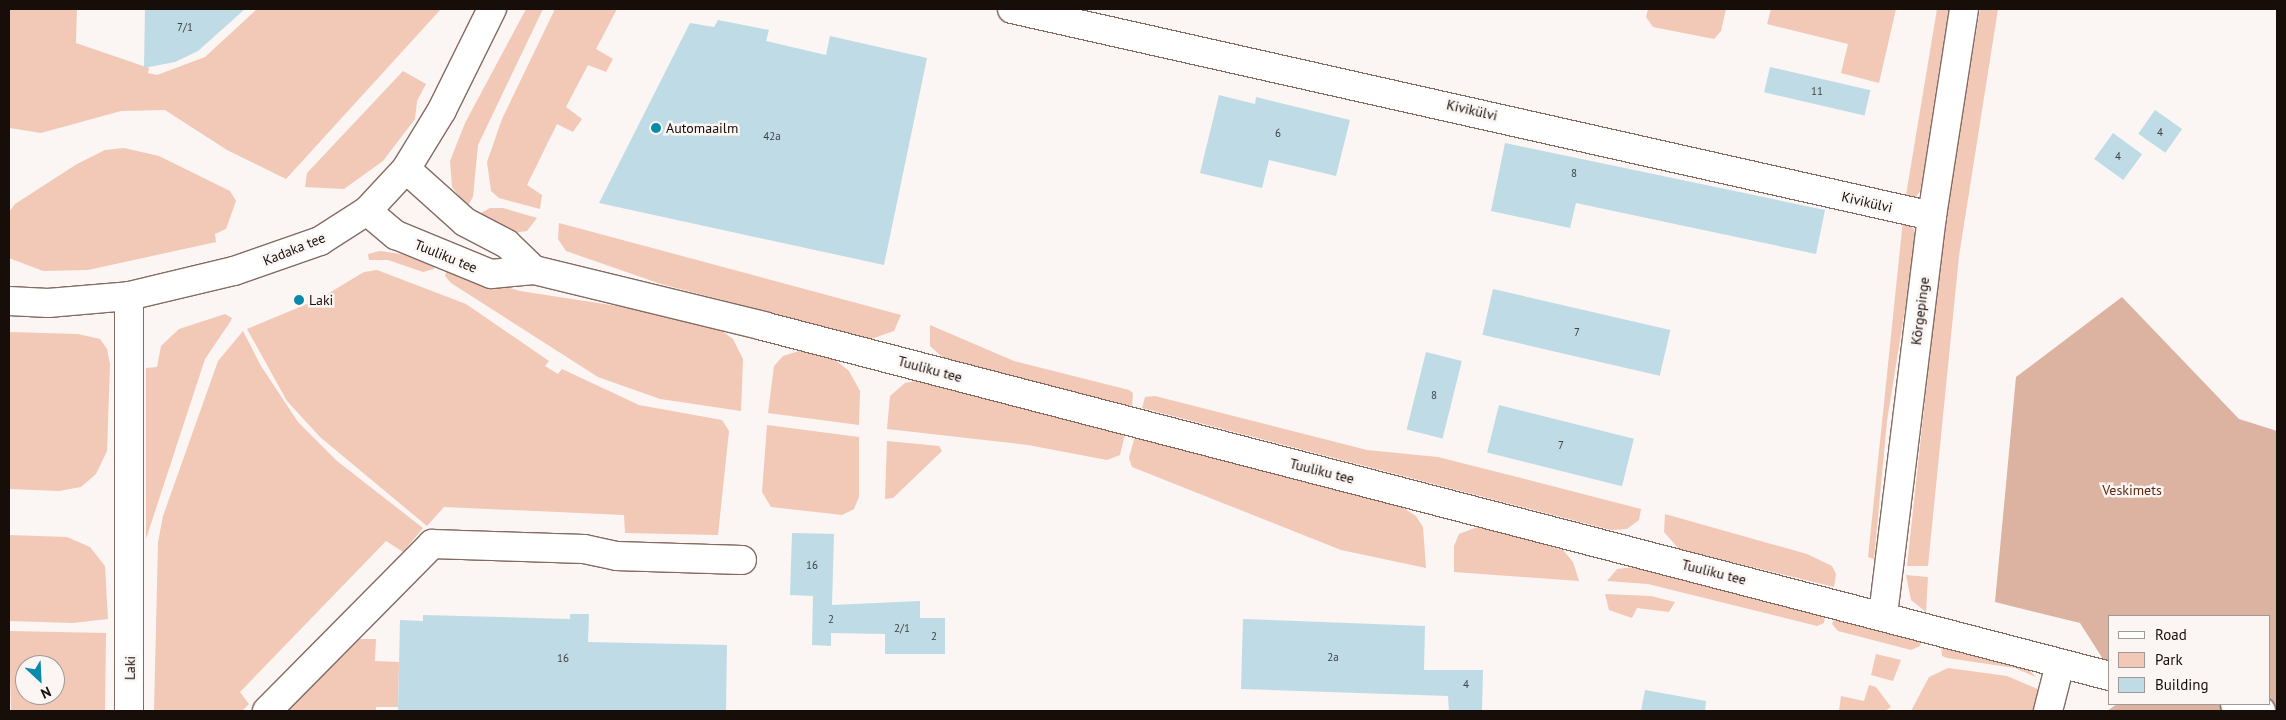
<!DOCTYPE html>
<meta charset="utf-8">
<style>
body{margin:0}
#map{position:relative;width:2286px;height:720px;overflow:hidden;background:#fbf5f3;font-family:"PT Sans",sans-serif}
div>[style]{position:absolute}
.green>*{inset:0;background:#f2c8b7}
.forest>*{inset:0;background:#dcb2a1}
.building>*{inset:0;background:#bfdbe6;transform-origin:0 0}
.roads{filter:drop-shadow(1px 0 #836b62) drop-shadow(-1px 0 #836b62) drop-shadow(0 1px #836b62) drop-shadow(0 -1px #836b62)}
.street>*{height:28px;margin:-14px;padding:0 14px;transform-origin:14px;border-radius:14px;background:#fff}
.secondary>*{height:28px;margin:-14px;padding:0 14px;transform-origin:14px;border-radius:14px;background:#fff}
.dots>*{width:14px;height:14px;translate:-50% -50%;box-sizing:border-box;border:2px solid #fbf5f3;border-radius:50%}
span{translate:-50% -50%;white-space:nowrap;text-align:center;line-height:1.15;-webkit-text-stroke:5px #fbf5f3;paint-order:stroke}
.number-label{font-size:11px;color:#414141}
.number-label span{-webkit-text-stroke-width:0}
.street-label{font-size:14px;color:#170e0a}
.poi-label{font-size:14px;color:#170e0a}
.left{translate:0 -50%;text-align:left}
.park-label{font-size:14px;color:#5e2911}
.frame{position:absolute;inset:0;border:10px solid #170e0a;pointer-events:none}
.legend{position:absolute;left:2108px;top:615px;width:162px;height:90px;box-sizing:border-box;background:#fbf5f3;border:1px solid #a09996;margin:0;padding:6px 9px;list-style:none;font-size:15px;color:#170e0a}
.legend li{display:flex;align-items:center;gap:10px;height:25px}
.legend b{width:25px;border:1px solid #a09996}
.north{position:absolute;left:15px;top:655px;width:50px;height:50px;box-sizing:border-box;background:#fbf5f3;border:1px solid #a09996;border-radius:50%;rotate:155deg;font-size:14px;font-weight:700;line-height:20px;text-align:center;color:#170e0a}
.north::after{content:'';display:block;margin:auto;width:18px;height:22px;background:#088aab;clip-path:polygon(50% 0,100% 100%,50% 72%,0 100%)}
</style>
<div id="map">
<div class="green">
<div style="clip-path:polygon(9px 9px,77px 9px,76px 43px,149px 68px,148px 73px,157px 75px,205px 57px,257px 9px,441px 9px,286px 179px,227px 150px,165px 110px,121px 111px,41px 133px,10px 128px)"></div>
<div style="clip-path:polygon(526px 9px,543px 9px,478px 145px,473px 197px,467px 207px,452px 187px,450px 161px,465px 123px)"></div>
<div style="clip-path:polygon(555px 9px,617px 9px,596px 49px,613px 59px,606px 72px,588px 65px,566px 107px,582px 119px,573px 132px,557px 124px,527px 185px,542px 195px,540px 209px,499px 198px,491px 191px,487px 162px,502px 119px)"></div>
<div style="clip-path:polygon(1648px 9px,1726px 9px,1721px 31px,1714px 39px,1653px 27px,1646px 17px)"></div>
<div style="clip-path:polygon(1771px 9px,1896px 9px,1879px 83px,1841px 73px,1848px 44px,1767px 24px)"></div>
<div style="clip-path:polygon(1937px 9px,1952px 9px,1922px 188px,1916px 197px,1905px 201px)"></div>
<div style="clip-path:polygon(1980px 9px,1998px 9px,1959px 256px,1928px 566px,1907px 566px,1945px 215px)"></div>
<div style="clip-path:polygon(403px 71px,426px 84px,417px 101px,415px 119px,383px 161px,344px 189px,305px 187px,307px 173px)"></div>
<div style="clip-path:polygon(124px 148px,159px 156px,230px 191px,236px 201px,226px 229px,215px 234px,216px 242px,88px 270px,43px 271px,9px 258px,9px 212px,15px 204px,77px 164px,105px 150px)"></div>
<div style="clip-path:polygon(490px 208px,503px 208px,537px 218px,527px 231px,513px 233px,477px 215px)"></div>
<div style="clip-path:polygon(1903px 220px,1914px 229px,1916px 241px,1887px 421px,1874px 559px,1868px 557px)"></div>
<div style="clip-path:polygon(559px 223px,697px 260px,901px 315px,894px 331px,871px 339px,661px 284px,566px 251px,558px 239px)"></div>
<div style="clip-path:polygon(380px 251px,401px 254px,435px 266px,434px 269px,423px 272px,388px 260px,369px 260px,368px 254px)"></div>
<div style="clip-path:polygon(447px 269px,520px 291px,656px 312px,722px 331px,733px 339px,743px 359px,741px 411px,660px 399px,598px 377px,451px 283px,445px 276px)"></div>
<div style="clip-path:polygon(377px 270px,466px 304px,549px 361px,545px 366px,558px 374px,562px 369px,639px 405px,722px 420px,729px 431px,718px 535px,625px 533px,624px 515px,444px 507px,427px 526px,320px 437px,287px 401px,247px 329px,319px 299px,364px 272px)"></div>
<div style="clip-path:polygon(225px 314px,232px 318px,230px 322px,205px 359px,146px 539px,146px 368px,157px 367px,161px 346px,179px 329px)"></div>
<div style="clip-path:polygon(930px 325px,1014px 361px,1129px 390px,1133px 393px,1132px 406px,946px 360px,930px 346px)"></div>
<div style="clip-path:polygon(243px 331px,261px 366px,298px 422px,337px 461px,423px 528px,403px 552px,386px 541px,240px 692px,249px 704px,242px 711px,154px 711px,158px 542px,163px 516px,218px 361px)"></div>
<div style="clip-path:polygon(9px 332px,78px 334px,100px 339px,107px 349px,110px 364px,107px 451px,96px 474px,81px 487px,59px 491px,9px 489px)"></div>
<div style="clip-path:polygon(802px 350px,834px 359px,849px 371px,860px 391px,859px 425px,768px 413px,774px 366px,783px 356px)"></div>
<div style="clip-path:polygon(915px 381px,1125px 434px,1120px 455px,1107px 460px,1028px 445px,887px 429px,890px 396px,905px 383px)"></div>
<div style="clip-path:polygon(1155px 396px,1367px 450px,1438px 457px,1517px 477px,1641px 509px,1639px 520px,1627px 529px,1611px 530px,1142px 408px,1145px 397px)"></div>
<div style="clip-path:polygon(767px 425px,859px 437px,859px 497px,854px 509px,842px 515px,771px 507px,762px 492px)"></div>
<div style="clip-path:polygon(1135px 436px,1399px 505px,1416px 516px,1423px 527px,1426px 568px,1341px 550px,1132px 467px,1129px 458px)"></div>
<div style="clip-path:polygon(887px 441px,939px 446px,942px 451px,893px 498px,885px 499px)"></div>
<div style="clip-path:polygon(1665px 514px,1807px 554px,1832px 566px,1836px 574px,1834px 587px,1679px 549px,1664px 532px)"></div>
<div style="clip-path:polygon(1480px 526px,1563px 550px,1573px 562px,1579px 581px,1454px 572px,1454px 546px,1459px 534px)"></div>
<div style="clip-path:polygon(9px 535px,67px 537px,90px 547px,105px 566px,108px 619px,73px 623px,9px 621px)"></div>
<div style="clip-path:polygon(1635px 567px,1825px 615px,1824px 623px,1817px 626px,1648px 584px,1607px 581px,1617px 569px)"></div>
<div style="clip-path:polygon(1906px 575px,1928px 577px,1926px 612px,1911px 600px)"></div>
<div style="clip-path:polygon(1605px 594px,1651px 596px,1675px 602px,1669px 612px,1637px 608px,1632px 618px,1609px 610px)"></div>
<div style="clip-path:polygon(1835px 617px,1921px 640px,1920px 646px,1911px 650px,1838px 631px,1832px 624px)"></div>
<div style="clip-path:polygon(evenodd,9px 631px,106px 633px,105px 711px,11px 711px,9px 631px,25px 665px,55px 665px,55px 695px,25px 695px,25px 665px)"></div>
<div style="clip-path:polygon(352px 639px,376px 639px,375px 661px,399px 662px,398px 707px,376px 707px,376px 711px,285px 711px)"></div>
<div style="clip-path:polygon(1941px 646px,2027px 668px,2036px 677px,2015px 668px,1947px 658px,1942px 656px)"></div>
<div style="clip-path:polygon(1876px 654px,1901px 660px,1893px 681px,1871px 675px)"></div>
<div style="clip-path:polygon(1948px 668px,2007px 676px,2040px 690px,2036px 711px,1911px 711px,1929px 677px)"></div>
<div style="clip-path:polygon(1869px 685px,1876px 687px,1891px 707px,1885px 711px,1839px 711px,1841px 696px,1864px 701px)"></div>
</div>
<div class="forest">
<div style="clip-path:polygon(2122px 297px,2239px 419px,2277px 431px,2277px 711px,2107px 711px,2117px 704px,2270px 704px,2270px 616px,2110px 616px,2110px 670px,2080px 623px,1995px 602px,2016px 377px)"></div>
</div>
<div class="building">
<div style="clip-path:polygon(145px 9px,245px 9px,198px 51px,175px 62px,144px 68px)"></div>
<div style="clip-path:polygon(718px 20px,769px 30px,766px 41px,826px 55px,830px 36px,927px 58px,884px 265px,599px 203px,690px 23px,714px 27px)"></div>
<div style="left:1770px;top:67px;width:103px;height:26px;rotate:13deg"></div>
<div style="clip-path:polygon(1219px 95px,1255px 104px,1256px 97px,1350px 120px,1336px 176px,1269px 160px,1262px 188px,1200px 173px)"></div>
<div style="left:2155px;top:110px;width:33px;height:29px;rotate:35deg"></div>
<div style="left:2113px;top:133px;width:36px;height:32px;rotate:36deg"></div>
<div style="clip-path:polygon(1505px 143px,1825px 210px,1816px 254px,1576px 203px,1570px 228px,1491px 211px)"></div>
<div style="left:1493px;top:289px;width:182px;height:47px;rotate:13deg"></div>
<div style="left:1426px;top:352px;width:37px;height:80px;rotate:14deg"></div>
<div style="left:1499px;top:405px;width:139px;height:49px;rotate:14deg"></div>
<div style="clip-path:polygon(792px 533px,834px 534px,832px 605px,920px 601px,920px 618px,945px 618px,945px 654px,885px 654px,885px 634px,831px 633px,831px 646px,812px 645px,813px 596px,790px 595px)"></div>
<div style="clip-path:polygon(570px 614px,589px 614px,588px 642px,727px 645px,726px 711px,398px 711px,400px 620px,423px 621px,423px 615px,570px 619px)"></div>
<div style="clip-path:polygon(1243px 619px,1425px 626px,1424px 670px,1483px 670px,1482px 711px,1449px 711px,1448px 696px,1241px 689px)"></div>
<div style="clip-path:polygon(1645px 690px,1706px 701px,1705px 711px,1641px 711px)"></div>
</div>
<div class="roads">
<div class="street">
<div style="left:1012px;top:9px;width:943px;rotate:12.68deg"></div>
<div style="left:406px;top:169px;width:79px;rotate:41.9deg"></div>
<div style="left:465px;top:222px;width:47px;rotate:27.6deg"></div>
<div style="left:507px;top:244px;width:37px;rotate:44deg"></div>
<div style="left:367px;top:211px;width:38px;rotate:40deg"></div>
<div style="left:396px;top:235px;width:103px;rotate:22.3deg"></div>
<div style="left:491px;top:274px;width:43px;rotate:-5.3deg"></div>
<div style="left:534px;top:270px;width:236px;rotate:13.7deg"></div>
<div style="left:763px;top:326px;width:1392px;rotate:14.57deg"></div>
<div style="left:129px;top:296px;width:415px;rotate:90deg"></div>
<div style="left:1883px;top:615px;width:402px;rotate:-83deg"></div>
<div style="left:1932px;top:216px;width:209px;rotate:-81.2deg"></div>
<div style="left:2235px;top:704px;width:27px;rotate:15deg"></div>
<div style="left:267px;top:711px;width:235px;rotate:-45.3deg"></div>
<div style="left:432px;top:544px;width:152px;rotate:1.9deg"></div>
<div style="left:584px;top:549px;width:33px;rotate:12deg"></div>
<div style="left:616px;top:556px;width:126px;rotate:1.8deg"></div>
<div style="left:2048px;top:711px;width:49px;rotate:-75.7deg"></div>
</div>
<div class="secondary">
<div style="left:9px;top:301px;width:39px;rotate:3deg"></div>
<div style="left:48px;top:303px;width:81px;rotate:-4.9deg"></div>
<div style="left:129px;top:296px;width:108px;rotate:-13.4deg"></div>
<div style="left:234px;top:271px;width:91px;rotate:-19.2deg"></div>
<div style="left:320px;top:241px;width:56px;rotate:-32.6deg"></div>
<div style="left:367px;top:211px;width:57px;rotate:-47.1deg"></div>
<div style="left:406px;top:169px;width:69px;rotate:-58.6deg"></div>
<div style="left:442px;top:110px;width:113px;rotate:-63.7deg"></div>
</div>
</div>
<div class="dots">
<div style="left:656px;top:128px;background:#088aab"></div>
<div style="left:299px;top:300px;background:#088aab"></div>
</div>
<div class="number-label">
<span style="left:185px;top:27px">7/1</span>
<span style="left:1817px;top:91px">11</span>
<span style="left:2160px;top:132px">4</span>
<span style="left:1278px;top:133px">6</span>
<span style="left:772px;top:136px">42a</span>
<span style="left:2118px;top:156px">4</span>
<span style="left:1574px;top:173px">8</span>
<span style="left:1577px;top:332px">7</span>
<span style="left:1434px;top:395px">8</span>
<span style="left:1561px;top:445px">7</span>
<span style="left:812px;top:565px">16</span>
<span style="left:831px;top:619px">2</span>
<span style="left:902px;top:628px">2/1</span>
<span style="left:934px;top:636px">2</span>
<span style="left:1333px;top:657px">2a</span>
<span style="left:563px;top:658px">16</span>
<span style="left:1466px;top:684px">4</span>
</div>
<div class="street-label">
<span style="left:1472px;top:110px;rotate:13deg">Kivikülvi</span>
<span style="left:1867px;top:202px;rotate:13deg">Kivikülvi</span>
<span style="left:294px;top:249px;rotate:-22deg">Kadaka tee</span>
<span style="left:446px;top:256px;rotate:22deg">Tuuliku tee</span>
<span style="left:1920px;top:311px;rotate:-83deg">Kõrgepinge</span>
<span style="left:930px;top:369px;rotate:15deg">Tuuliku tee</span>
<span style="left:1322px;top:471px;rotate:14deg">Tuuliku tee</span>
<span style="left:1714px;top:572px;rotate:14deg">Tuuliku tee</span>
<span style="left:130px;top:668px;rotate:-89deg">Laki</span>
</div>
<div class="poi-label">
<span class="left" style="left:666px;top:128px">Automaailm</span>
<span class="left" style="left:309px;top:300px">Laki</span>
</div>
<div class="park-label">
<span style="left:2132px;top:490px">Veskimets</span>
</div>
<div class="frame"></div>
<ul class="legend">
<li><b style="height:6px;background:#fff"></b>Road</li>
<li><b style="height:14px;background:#f2c8b7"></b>Park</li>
<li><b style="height:14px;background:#bfdbe6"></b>Building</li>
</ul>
<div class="north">N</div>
</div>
